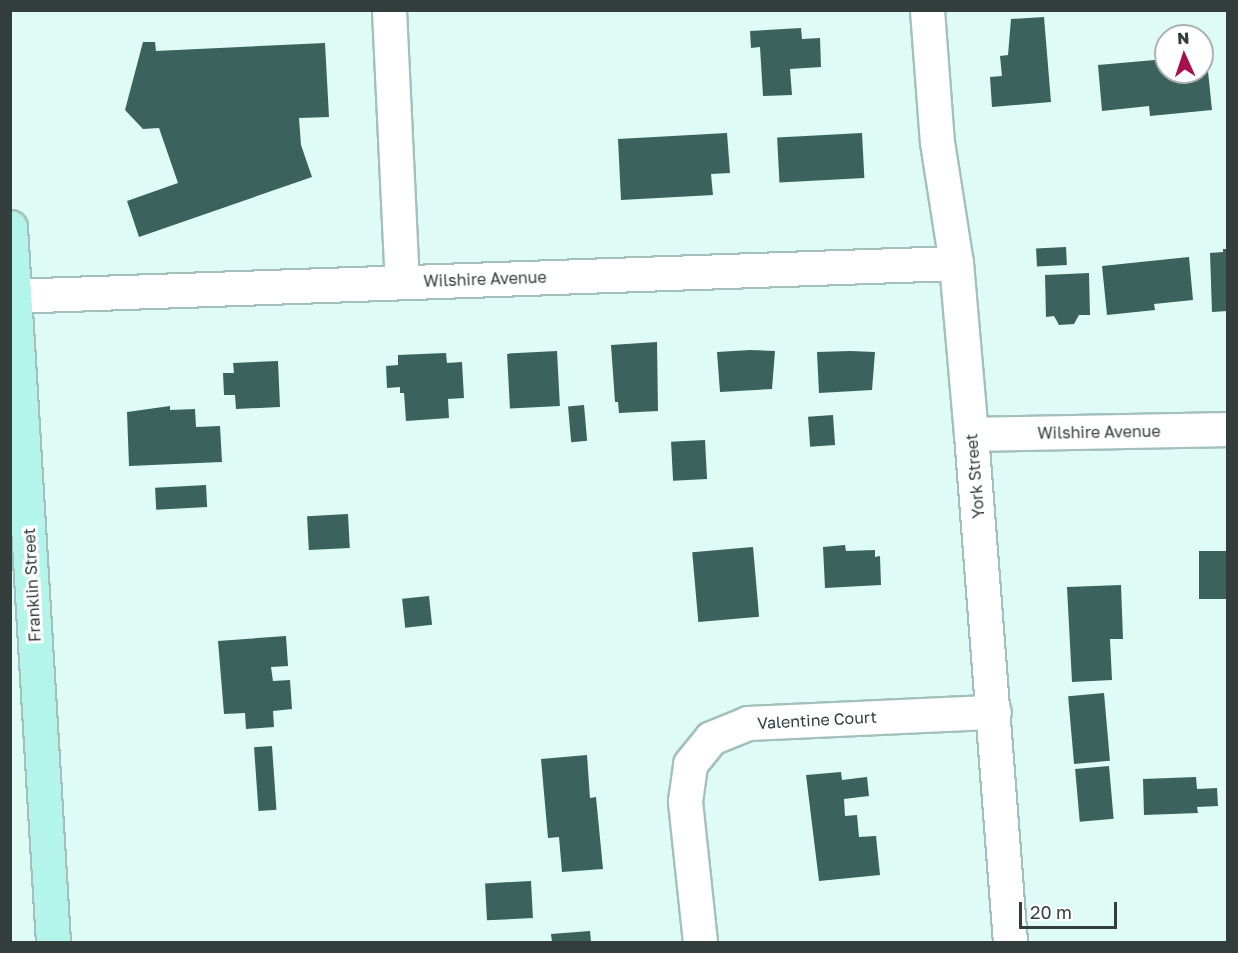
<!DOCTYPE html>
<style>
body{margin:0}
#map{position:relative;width:1238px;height:953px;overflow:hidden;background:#defbf6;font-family:"Golos Text",sans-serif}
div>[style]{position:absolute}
.building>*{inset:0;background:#3b625d;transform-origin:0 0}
.roads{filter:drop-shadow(2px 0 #a4c0bc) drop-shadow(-2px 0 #a4c0bc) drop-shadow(0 2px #a4c0bc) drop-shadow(0 -2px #a4c0bc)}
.minor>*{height:33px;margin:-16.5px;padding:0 16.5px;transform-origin:16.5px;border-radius:16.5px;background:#fff}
.major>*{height:33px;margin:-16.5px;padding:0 16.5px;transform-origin:16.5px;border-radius:16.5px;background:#b3f4eb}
span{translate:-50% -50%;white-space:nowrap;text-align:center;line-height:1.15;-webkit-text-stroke:6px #fff;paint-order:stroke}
.street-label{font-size:16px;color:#323d3c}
.frame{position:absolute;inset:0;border:12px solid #323d3c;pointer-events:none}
.north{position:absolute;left:1154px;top:24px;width:60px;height:60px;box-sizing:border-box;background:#fff;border:2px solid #adb1b1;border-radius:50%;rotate:357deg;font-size:16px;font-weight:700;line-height:24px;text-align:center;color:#323d3c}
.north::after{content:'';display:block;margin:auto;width:21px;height:27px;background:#a5104d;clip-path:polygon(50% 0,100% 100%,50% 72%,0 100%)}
.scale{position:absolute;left:1019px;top:902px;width:98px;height:27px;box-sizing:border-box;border:3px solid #323d3c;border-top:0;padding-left:8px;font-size:18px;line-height:21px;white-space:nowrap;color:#323d3c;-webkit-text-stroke:4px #fff;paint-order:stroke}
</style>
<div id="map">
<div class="building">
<div style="clip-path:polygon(1044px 17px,1051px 102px,992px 107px,990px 77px,1002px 76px,1000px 56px,1008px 55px,1011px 19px)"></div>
<div style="clip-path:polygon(801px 28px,802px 39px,820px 38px,821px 67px,790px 69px,792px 95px,763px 96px,760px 47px,751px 48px,750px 31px)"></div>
<div style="clip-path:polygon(143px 42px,155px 42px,156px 51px,325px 43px,329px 117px,299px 118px,301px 145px,312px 177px,139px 237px,127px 201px,178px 183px,159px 128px,143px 129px,125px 110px)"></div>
<div style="clip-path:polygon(1166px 59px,1166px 72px,1208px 71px,1212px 110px,1150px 116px,1149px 106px,1102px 111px,1098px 65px)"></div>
<div style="clip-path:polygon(727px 133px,730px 173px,711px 174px,713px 195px,621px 200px,618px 139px)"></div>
<div style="left:862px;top:133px;width:45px;height:85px;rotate:87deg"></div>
<div style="left:1066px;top:247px;width:18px;height:30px;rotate:87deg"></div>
<div style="clip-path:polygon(1223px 249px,1228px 249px,1228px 311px,1212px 312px,1210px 253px,1223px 252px)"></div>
<div style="clip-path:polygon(1189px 257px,1193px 300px,1154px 304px,1155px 310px,1107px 315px,1102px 266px)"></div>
<div style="clip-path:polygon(1089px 273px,1090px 315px,1079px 315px,1074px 324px,1059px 325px,1054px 316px,1046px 317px,1045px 275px)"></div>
<div style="clip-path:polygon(657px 342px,658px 411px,619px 413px,618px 402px,615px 402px,611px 345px)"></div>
<div style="clip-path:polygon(750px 350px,775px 351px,772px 389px,720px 392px,717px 352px)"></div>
<div style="left:557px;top:351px;width:55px;height:50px;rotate:87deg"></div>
<div style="clip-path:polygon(850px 351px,875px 352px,872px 390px,819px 393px,817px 352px)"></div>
<div style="clip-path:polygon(446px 353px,447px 363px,462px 362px,464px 398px,448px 399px,449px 418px,406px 421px,404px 393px,400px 393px,400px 387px,387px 388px,386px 366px,398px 365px,398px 355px)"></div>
<div style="clip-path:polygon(278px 361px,280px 407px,236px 409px,235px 395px,224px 395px,223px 373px,234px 373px,233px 363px)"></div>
<div style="left:584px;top:405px;width:36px;height:16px;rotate:85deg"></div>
<div style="clip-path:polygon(170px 406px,170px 410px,195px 409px,196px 427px,220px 426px,222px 462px,129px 466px,127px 412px)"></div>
<div style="left:833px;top:415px;width:30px;height:25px;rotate:86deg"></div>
<div style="left:705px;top:440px;width:39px;height:34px;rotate:87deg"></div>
<div style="left:206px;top:485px;width:22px;height:51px;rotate:87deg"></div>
<div style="left:348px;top:514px;width:34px;height:41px;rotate:87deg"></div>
<div style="clip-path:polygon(845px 545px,846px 551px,875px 550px,875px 557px,880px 556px,881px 585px,825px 588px,823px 547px)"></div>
<div style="left:753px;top:547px;width:70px;height:61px;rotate:85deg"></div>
<div style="left:1228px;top:551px;width:48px;height:29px;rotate:90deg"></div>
<div style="clip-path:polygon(1121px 585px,1123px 639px,1110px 639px,1112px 680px,1072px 682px,1067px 587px)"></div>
<div style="left:429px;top:596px;width:29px;height:27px;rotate:84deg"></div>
<div style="clip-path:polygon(286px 636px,288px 666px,271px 667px,273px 681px,290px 680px,292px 709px,273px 711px,274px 727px,246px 729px,245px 713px,224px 714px,218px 641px)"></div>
<div style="left:1104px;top:693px;width:68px;height:36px;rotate:85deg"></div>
<div style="left:272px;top:746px;width:64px;height:18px;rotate:86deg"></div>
<div style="clip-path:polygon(587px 755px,590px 798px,596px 797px,603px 869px,562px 872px,559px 837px,548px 838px,541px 759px)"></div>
<div style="left:1109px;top:766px;width:53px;height:34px;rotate:85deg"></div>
<div style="clip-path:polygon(841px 772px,842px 780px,867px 777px,869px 796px,844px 799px,845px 816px,857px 815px,859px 837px,876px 836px,880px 875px,819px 881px,806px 775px)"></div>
<div style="clip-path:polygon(1196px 777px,1197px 789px,1217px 788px,1218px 806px,1197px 807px,1198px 813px,1144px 815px,1143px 779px)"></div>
<div style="left:531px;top:881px;width:37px;height:46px;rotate:87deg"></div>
<div style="clip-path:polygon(590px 931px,591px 942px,552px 942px,551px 934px)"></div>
</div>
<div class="roads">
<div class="minor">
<div style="left:389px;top:10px;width:272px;rotate:87.3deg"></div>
<div style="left:927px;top:10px;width:132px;rotate:85.7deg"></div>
<div style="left:937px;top:142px;width:122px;rotate:81.1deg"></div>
<div style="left:956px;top:263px;width:172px;rotate:85deg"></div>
<div style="left:971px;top:434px;width:509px;rotate:85.61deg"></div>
<div style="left:10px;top:296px;width:947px;rotate:-2deg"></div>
<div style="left:971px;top:434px;width:257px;rotate:-1.1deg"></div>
<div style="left:700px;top:942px;width:142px;rotate:-96.1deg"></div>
<div style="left:685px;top:801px;width:37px;rotate:-82deg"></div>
<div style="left:690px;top:764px;width:33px;rotate:-51deg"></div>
<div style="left:711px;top:738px;width:40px;rotate:-22deg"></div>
<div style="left:748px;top:723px;width:246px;rotate:-2.6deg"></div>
</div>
<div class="major">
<div style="left:10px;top:227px;width:716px;rotate:86.56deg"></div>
</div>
</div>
<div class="street-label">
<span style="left:485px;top:279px;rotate:-2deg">Wilshire Avenue</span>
<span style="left:1099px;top:432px;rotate:-1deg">Wilshire Avenue</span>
<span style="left:975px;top:476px;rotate:-95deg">York Street</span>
<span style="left:32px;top:585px;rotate:-93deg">Franklin Street</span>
<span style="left:817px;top:720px;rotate:-3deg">Valentine Court</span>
</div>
<div class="frame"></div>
<div class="north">N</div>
<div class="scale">20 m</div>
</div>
